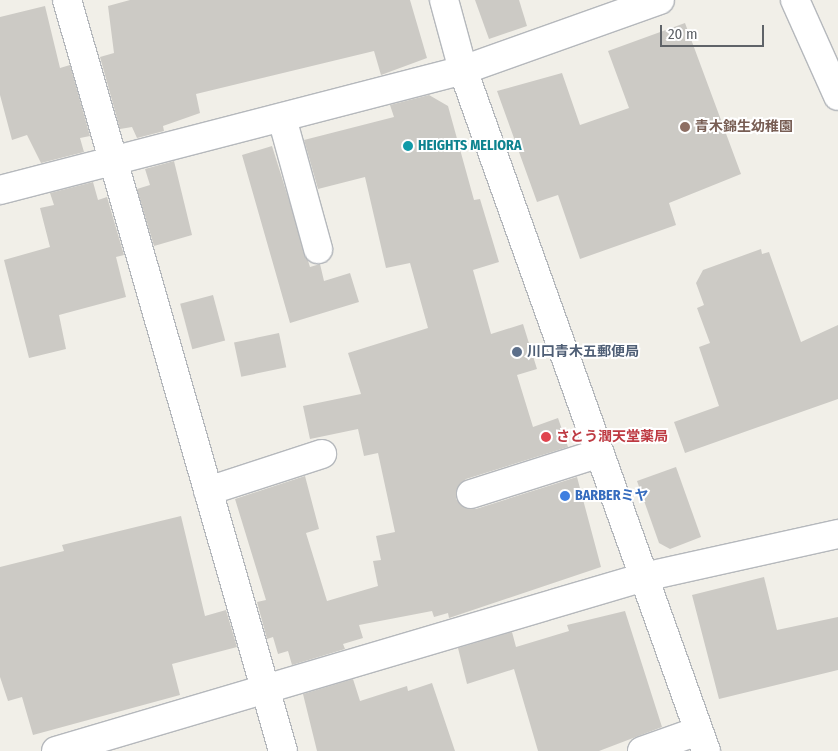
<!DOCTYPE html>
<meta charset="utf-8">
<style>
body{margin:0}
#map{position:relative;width:838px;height:751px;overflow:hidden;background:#f1efe8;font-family:"Fira Sans Condensed","Noto Sans JP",sans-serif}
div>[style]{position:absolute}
.building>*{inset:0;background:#cccac5;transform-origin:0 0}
.roads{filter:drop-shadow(1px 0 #b5b8bc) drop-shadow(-1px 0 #b5b8bc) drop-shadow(0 1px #b5b8bc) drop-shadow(0 -1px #b5b8bc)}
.minor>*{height:28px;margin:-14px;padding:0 14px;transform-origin:14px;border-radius:14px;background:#fff}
.dots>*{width:14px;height:14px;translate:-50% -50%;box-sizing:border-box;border:2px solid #fff;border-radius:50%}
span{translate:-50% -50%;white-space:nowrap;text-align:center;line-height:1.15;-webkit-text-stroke:4px #fff;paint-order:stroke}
.education-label{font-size:14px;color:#785e54;font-weight:700}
.left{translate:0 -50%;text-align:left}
.culture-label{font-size:14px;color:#0d838f;font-weight:700}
.service-label{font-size:14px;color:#4e5e75;font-weight:700}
.health-label{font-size:14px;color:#be3a42;font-weight:700}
.shop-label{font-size:14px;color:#366cbe;font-weight:700}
.scale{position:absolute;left:660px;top:25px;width:104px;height:22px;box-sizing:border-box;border:2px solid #5f6368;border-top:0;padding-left:6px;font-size:15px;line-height:18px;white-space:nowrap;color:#5f6368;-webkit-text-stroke:4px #fff;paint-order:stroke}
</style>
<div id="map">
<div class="building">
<div style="clip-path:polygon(130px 0,410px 0,427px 58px,381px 75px,374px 51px,196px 94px,200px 113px,163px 126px,164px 131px,137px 138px,132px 127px,120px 129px,100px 57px,114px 53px,108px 6px)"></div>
<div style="clip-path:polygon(475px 0,519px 0,527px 26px,489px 39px)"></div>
<div style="clip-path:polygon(45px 6px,60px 68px,70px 65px,90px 136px,80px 138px,84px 152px,41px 163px,27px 135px,12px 140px,0 95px,0 17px)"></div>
<div style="clip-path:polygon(685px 23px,741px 174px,669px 203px,676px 225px,580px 259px,558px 195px,537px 202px,497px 91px,562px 73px,580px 125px,629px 108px,608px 51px)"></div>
<div style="clip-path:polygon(429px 95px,448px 106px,474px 200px,480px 199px,499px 262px,473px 270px,491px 334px,523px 324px,537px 369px,517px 375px,533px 427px,558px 418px,568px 447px,466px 479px,456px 490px,456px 499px,467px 509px,476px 509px,577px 477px,601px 567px,449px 618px,448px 613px,434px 617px,432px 611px,359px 625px,363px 638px,343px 644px,345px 649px,292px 665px,288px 651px,278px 654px,273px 637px,267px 639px,257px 602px,266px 600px,235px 499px,305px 476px,319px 529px,306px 533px,327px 601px,378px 586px,373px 561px,381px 560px,376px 536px,395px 532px,378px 453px,364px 456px,358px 429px,310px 439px,303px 406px,361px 394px,348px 353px,428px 328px,410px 263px,386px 268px,365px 177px,318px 189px,304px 140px,394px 117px,390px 105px)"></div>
<div style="clip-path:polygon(272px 146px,310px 267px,320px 264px,324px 281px,350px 273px,359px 302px,290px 323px,242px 155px)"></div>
<div style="clip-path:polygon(174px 161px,192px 235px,154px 246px,137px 189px,150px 185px,145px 169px)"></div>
<div style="clip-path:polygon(93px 182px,98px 200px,107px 197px,124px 255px,116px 257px,126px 297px,59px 315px,66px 349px,29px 358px,4px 260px,50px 247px,40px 208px,54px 205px,50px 193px)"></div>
<div style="clip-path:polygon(761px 249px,762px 254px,769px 252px,801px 342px,838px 325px,838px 399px,685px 453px,674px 422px,719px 406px,699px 347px,710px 343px,697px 308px,704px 305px,696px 283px,703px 270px)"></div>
<div style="left:213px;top:295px;width:47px;height:34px;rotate:75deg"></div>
<div style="left:279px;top:333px;width:35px;height:46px;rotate:78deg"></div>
<div style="clip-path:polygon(676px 467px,701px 537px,670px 549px,659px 543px,637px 481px)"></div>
<div style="clip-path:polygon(181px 516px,205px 616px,226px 610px,237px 647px,172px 664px,180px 695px,33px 735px,22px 697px,8px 701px,0 677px,0 567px,64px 551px,62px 545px)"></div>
<div style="clip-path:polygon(764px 577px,777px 630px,838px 617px,838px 670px,719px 699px,692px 595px)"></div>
<div style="clip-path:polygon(625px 611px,662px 727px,599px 751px,538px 751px,514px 669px,467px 684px,458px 648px,512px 632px,516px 647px,569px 631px,567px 625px)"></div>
<div style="clip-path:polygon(353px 679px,360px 701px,407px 686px,408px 691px,432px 683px,455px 751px,317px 751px,303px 694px)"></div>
</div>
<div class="roads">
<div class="minor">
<div style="left:67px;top:0;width:781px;rotate:73.95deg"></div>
<div style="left:444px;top:0;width:73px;rotate:74.8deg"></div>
<div style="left:463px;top:70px;width:723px;rotate:70.36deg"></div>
<div style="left:795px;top:0;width:105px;rotate:65.9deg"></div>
<div style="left:282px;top:118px;width:136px;rotate:74.6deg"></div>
<div style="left:0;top:190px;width:478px;rotate:-14.5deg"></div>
<div style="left:463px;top:70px;width:209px;rotate:-19.6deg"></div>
<div style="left:208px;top:491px;width:120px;rotate:-18deg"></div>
<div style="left:471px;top:494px;width:135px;rotate:-17.6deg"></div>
<div style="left:56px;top:751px;width:613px;rotate:-16.48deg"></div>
<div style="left:644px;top:577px;width:199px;rotate:-12.5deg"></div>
<div style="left:642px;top:751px;width:59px;rotate:-19.7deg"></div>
</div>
</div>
<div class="dots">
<div style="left:685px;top:127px;background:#8d6e63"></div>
<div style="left:408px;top:146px;background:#0f9aa8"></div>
<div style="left:517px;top:352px;background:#5c6f8a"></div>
<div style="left:546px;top:437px;background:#e0444e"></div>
<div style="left:565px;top:496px;background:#3f7fe0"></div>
</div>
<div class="education-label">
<span class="left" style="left:695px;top:127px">青木錦生幼稚園</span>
</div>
<div class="culture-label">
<span class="left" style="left:418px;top:146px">HEIGHTS MELIORA</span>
</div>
<div class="service-label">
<span class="left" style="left:527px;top:352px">川口青木五郵便局</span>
</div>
<div class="health-label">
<span class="left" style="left:556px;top:437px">さとう潤天堂薬局</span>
</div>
<div class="shop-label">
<span class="left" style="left:575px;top:496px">BARBERミヤ</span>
</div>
<div class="scale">20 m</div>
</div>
